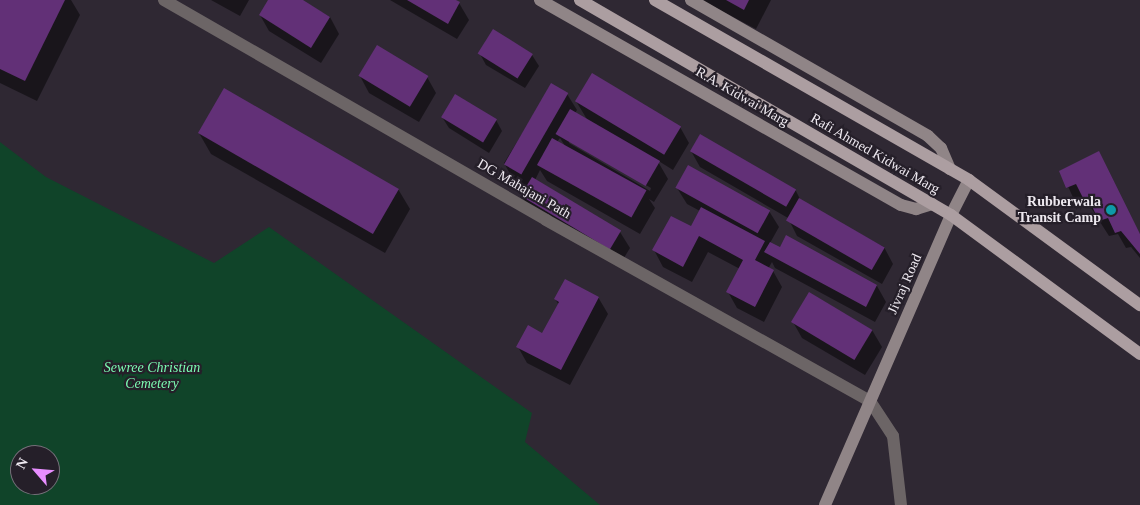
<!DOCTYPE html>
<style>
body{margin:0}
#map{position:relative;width:1140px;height:505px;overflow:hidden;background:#2f2833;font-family:Georgia,serif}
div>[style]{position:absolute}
.green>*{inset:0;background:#104429}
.shadow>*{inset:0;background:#0007}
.building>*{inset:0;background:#623077;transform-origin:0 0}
.street>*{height:12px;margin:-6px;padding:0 6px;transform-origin:6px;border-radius:6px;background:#6c6566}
.secondary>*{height:12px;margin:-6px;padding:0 6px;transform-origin:6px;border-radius:6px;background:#908587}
.primary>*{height:12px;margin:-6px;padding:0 6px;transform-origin:6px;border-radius:6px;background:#ac9ea1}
.dots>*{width:14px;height:14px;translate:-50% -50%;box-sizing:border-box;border:2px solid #251f29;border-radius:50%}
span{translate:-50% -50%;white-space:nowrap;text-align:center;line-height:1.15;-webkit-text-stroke:4.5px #251f29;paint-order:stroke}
.street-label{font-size:14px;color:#eee9f0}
.poi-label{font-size:14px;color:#eee9f0;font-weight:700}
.right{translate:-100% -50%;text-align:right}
.park-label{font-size:14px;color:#7cfdb3;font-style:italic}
.north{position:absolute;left:10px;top:445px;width:50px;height:50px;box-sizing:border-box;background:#251f29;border:1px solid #757079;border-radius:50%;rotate:297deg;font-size:14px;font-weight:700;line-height:20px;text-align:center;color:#eee9f0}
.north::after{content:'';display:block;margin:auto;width:18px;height:22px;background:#e88eff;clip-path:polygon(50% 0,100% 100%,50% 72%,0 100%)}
</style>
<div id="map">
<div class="green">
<div style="clip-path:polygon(evenodd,0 142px,46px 177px,214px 263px,269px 227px,532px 413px,525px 442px,600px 505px,0 505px,0 142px,20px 455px,50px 455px,50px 485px,20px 485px,20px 455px)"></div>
</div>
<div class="shadow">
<div style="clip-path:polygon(0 0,71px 0,80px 15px,37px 101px,0 83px)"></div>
<div style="clip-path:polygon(211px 0,249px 0,240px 16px)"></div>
<div style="clip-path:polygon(269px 0,301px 0,330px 17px,339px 34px,321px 63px,269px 31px,260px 15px)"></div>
<div style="clip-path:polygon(390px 0,454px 0,459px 3px,469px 20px,457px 39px)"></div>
<div style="clip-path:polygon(701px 0,771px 0,756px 29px)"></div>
<div style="clip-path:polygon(480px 54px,532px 55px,539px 66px,525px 88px,486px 65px)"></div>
<div style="clip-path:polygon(360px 76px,427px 77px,436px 93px,419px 122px,369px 93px)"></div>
<div style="clip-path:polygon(evenodd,552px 85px,567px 94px,577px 110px,575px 113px,588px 121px,576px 101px,680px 127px,689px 143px,673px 170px,657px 160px,668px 179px,654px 202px,649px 199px,655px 208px,640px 234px,547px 181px,540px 170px,535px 180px,620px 232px,630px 248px,619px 266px,531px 212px,522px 196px,527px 187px,513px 179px,504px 163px,552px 85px,560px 138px,565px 146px,557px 142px,560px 138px,552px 85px,569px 140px,651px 188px,650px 191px,569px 143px,569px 140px)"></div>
<div style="clip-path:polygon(442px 117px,496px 120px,502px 131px,489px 153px,449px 128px)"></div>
<div style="clip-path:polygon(199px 133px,398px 189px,410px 209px,385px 253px,211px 154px)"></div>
<div style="clip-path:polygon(700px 135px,796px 191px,801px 201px,884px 247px,893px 264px,882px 284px,797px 236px,788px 218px,700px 167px,691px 151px)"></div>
<div style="clip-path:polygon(1061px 171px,1140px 234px,1140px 258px,1131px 247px,1126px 248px,1118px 234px,1109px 236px,1086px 200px,1076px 204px)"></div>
<div style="clip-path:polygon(677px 188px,769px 211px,779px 227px,770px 243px,780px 248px,786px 237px,877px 286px,886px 302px,875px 322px,775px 268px,772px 262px,768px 269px,773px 271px,782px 287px,764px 322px,737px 308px,728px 292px,740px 269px,708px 252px,692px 282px,663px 267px,654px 250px,692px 228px,700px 211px,687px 204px)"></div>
<div style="clip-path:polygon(598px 297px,608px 314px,570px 385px,527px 363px,518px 347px,543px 334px,559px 305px,555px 299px)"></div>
<div style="clip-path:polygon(793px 322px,872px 330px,882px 347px,865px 375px,802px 338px)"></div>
</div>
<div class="building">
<div style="clip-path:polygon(0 0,65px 0,25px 81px,0 69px)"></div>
<div style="clip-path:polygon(268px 0,303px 0,330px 17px,311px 48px,259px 15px)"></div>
<div style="clip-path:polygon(407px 0,456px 0,460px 2px,448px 24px)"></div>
<div style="clip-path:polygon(726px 0,749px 0,744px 10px)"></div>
<div style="left:493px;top:29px;width:47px;height:29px;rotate:32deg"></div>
<div style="left:377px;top:45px;width:60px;height:36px;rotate:31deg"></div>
<div style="left:592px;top:73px;width:104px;height:33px;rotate:31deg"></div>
<div style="left:551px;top:83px;width:20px;height:94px;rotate:30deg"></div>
<div style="left:224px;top:88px;width:202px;height:52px;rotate:30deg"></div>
<div style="left:455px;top:94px;width:49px;height:27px;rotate:31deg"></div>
<div style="left:570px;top:109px;width:104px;height:29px;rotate:30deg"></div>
<div style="left:700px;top:134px;width:111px;height:20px;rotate:30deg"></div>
<div style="left:552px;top:138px;width:108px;height:31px;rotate:29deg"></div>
<div style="clip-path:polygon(1099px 151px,1140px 234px,1140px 254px,1121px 231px,1115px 233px,1108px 218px,1099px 221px,1089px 200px,1085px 202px,1076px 184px,1066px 188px,1059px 171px)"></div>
<div style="left:688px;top:165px;width:94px;height:26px;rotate:29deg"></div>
<div style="left:532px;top:177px;width:104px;height:22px;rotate:31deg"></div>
<div style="left:799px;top:198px;width:99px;height:26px;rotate:30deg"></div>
<div style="clip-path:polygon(701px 207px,765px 241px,755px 260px,774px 270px,755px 307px,726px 292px,743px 260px,699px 236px,683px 267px,652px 250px,671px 216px,691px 226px)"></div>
<div style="clip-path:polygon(786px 235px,877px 285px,866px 307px,764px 252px,770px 242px,780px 247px)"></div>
<div style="clip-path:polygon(565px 279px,599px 297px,561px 370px,516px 347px,528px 325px,542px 333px,559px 302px,554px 299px)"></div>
<div style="left:809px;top:292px;width:74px;height:35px;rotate:31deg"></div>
</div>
<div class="street">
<div style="left:164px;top:0;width:441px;rotate:29.9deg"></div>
<div style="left:546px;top:220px;width:371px;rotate:29.2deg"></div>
<div style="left:870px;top:401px;width:42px;rotate:56.7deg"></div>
<div style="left:893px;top:436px;width:69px;rotate:83.4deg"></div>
</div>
<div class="secondary">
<div style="left:540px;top:0;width:415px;rotate:29.6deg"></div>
<div style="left:901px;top:205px;width:16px;rotate:15deg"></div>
<div style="left:916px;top:209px;width:17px;rotate:-17deg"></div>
<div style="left:691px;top:0;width:273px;rotate:29.8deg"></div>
<div style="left:928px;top:136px;width:18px;rotate:43deg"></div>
<div style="left:941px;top:148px;width:23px;rotate:67deg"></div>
<div style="left:825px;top:505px;width:316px;rotate:-66.5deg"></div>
<div style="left:951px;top:215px;width:39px;rotate:-63deg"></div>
</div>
<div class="primary">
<div style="left:580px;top:0;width:429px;rotate:30.1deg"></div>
<div style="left:951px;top:215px;width:235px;rotate:36.3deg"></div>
<div style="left:655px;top:0;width:362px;rotate:29.8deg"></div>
<div style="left:969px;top:180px;width:212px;rotate:36.2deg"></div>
</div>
<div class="dots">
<div style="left:1111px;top:210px;background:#0f9aa8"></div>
</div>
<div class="street-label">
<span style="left:742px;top:97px;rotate:30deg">R.A. Kidwai Marg</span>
<span style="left:875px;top:154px;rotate:30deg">Rafi Ahmed Kidwai Marg</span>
<span style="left:524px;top:189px;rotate:30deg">DG Mahajani Path</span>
<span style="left:905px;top:284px;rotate:-66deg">Jivraj Road</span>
</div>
<div class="poi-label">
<span class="right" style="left:1101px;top:210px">Rubberwala<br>Transit Camp</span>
</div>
<div class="park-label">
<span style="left:152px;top:376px">Sewree Christian<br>Cemetery</span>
</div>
<div class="north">N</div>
</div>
